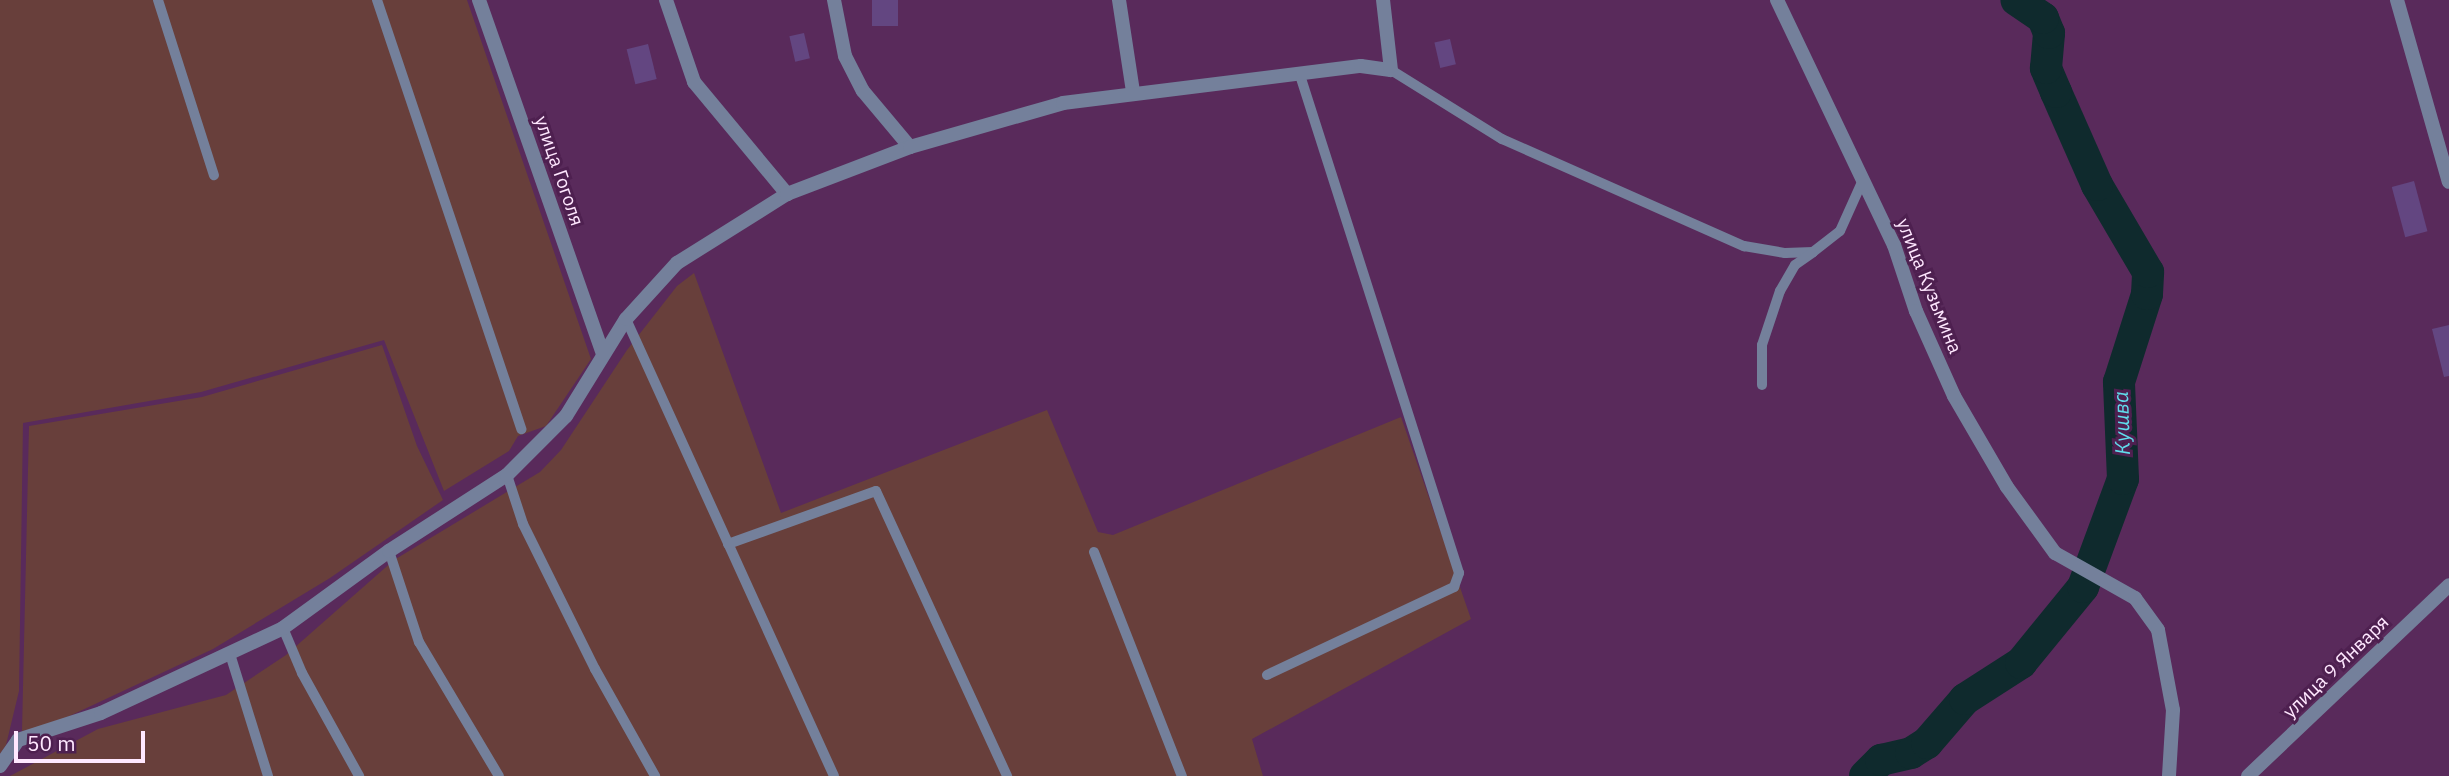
<!DOCTYPE html>
<meta charset="utf-8">
<style>
body{margin:0}
#map{position:relative;width:2449px;height:776px;overflow:hidden;background:#592a5b;font-family:"IBM Plex Sans",sans-serif}
div>[style]{position:absolute}
.green>*{inset:0;background:#683f3b}
.river>*{height:32px;margin:-16px;padding:0 16px;transform-origin:16px;border-radius:16px;background:#0f2a2d}
.building>*{inset:0;background:#634681;transform-origin:0 0}
.lane>*{height:10px;margin:-5px;padding:0 5px;transform-origin:5px;border-radius:5px;background:#74809b}
.street>*{height:14px;margin:-7px;padding:0 7px;transform-origin:7px;border-radius:7px;background:#74809b}
span{translate:-50% -50%;white-space:nowrap;text-align:center;line-height:1.15;-webkit-text-stroke:6px #4e2050;paint-order:stroke}
.street-label{font-size:19px;color:#ffe8ff}
.water-label{font-size:21px;color:#60ddec;font-style:italic}
.scale{position:absolute;left:14px;top:731px;width:131px;height:32px;box-sizing:border-box;border:4px solid #ffe8ff;border-top:0;padding-left:9px;font-size:21px;line-height:24px;white-space:nowrap;color:#ffe8ff;-webkit-text-stroke:5px #4e2050;paint-order:stroke}
</style>
<div id="map">
<div class="green">
<div style="clip-path:polygon(0 0,467px 0,591px 359px,546px 426px,518px 436px,509px 451px,444px 491px,384px 340px,201px 392px,23px 423px,19px 691px,6px 745px,0 754px)"></div>
<div style="clip-path:polygon(694px 273px,781px 513px,1047px 410px,1098px 532px,1113px 535px,1401px 417px,1471px 619px,1252px 739px,1263px 776px,10px 776px,98px 729px,226px 695px,286px 655px,394px 560px,540px 472px,561px 450px,627px 350px,677px 286px)"></div>
<div style="clip-path:polygon(382px 345px,417px 446px,443px 500px,330px 578px,213px 649px,48px 726px,22px 731px,29px 426px,202px 397px)"></div>
</div>
<div class="river">
<div style="left:1865px;top:776px;width:23px;rotate:-45deg"></div>
<div style="left:1881px;top:760px;width:31px;rotate:-13deg"></div>
<div style="left:1911px;top:753px;width:19px;rotate:-32deg"></div>
<div style="left:1927px;top:743px;width:58px;rotate:-49.2deg"></div>
<div style="left:1965px;top:699px;width:67px;rotate:-32.7deg"></div>
<div style="left:2021px;top:663px;width:98px;rotate:-50.8deg"></div>
<div style="left:2083px;top:587px;width:115px;rotate:-69.7deg"></div>
<div style="left:2123px;top:479px;width:97px;rotate:-92.4deg"></div>
<div style="left:2119px;top:382px;width:92px;rotate:-72.3deg"></div>
<div style="left:2147px;top:294px;width:22px;rotate:-87deg"></div>
<div style="left:2148px;top:272px;width:101px;rotate:-120.4deg"></div>
<div style="left:2097px;top:185px;width:102px;rotate:-113.8deg"></div>
<div style="left:2056px;top:92px;width:26px;rotate:-113deg"></div>
<div style="left:2046px;top:68px;width:35px;rotate:-85deg"></div>
<div style="left:2049px;top:33px;width:16px;rotate:-112deg"></div>
<div style="left:2043px;top:18px;width:32px;rotate:-146deg"></div>
</div>
<div class="building">
<div style="left:872px;top:0;width:26px;height:26px"></div>
<div style="left:804px;top:33px;width:26px;height:15px;rotate:77deg"></div>
<div style="left:1450px;top:39px;width:26px;height:16px;rotate:77deg"></div>
<div style="left:648px;top:44px;width:36px;height:22px;rotate:76deg"></div>
<div style="left:2414px;top:181px;width:52px;height:23px;rotate:75deg"></div>
<div style="clip-path:polygon(2449px 325px,2449px 376px,2444px 377px,2432px 329px)"></div>
</div>
<div class="lane">
<div style="left:158px;top:0;width:184px;rotate:72.3deg"></div>
<div style="left:377px;top:0;width:453px;rotate:71.4deg"></div>
<div style="left:1391px;top:70px;width:131px;rotate:31.9deg"></div>
<div style="left:1502px;top:139px;width:265px;rotate:23.9deg"></div>
<div style="left:1744px;top:246px;width:42px;rotate:9.7deg"></div>
<div style="left:1785px;top:253px;width:28px;rotate:-2deg"></div>
<div style="left:1813px;top:252px;width:34px;rotate:-38deg"></div>
<div style="left:1840px;top:231px;width:54px;rotate:-65.8deg"></div>
<div style="left:626px;top:319px;width:502px;rotate:65.53deg"></div>
<div style="left:1762px;top:385px;width:40px;rotate:-90deg"></div>
<div style="left:1762px;top:345px;width:57px;rotate:-71.6deg"></div>
<div style="left:1780px;top:291px;width:30px;rotate:-60deg"></div>
<div style="left:1795px;top:265px;width:21px;rotate:-35deg"></div>
<div style="left:507px;top:475px;width:52px;rotate:71.9deg"></div>
<div style="left:523px;top:524px;width:162px;rotate:63.6deg"></div>
<div style="left:595px;top:669px;width:123px;rotate:60.7deg"></div>
<div style="left:728px;top:544px;width:157px;rotate:-19.7deg"></div>
<div style="left:876px;top:491px;width:314px;rotate:65.3deg"></div>
<div style="left:389px;top:551px;width:96px;rotate:71.8deg"></div>
<div style="left:419px;top:642px;width:156px;rotate:59.2deg"></div>
<div style="left:1094px;top:552px;width:241px;rotate:68.6deg"></div>
<div style="left:283px;top:628px;width:49px;rotate:67.1deg"></div>
<div style="left:302px;top:673px;width:118px;rotate:61deg"></div>
<div style="left:230px;top:654px;width:128px;rotate:72.7deg"></div>
<div style="left:1267px;top:675px;width:207px;rotate:-25.2deg"></div>
<div style="left:1454px;top:587px;width:15px;rotate:-70deg"></div>
<div style="left:1459px;top:573px;width:526px;rotate:-107.71deg"></div>
</div>
<div class="street">
<div style="left:479px;top:0;width:375px;rotate:70.7deg"></div>
<div style="left:666px;top:0;width:87px;rotate:71.1deg"></div>
<div style="left:694px;top:82px;width:146px;rotate:50.3deg"></div>
<div style="left:834px;top:0;width:57px;rotate:78.9deg"></div>
<div style="left:845px;top:56px;width:39px;rotate:63deg"></div>
<div style="left:863px;top:91px;width:73px;rotate:50deg"></div>
<div style="left:1119px;top:0;width:92px;rotate:81.3deg"></div>
<div style="left:1777px;top:0;width:272px;rotate:64.5deg"></div>
<div style="left:1894px;top:245px;width:70px;rotate:71.6deg"></div>
<div style="left:1916px;top:311px;width:93px;rotate:65.9deg"></div>
<div style="left:1954px;top:396px;width:105px;rotate:59.8deg"></div>
<div style="left:2007px;top:487px;width:82px;rotate:54deg"></div>
<div style="left:2055px;top:553px;width:92px;rotate:29.4deg"></div>
<div style="left:2135px;top:598px;width:39px;rotate:54deg"></div>
<div style="left:2158px;top:630px;width:81px;rotate:79.4deg"></div>
<div style="left:2173px;top:710px;width:66px;rotate:93.5deg"></div>
<div style="left:2397px;top:0;width:189px;rotate:74.1deg"></div>
<div style="left:0;top:766px;width:32px;rotate:-55deg"></div>
<div style="left:18px;top:740px;width:87px;rotate:-18deg"></div>
<div style="left:101px;top:713px;width:201px;rotate:-25deg"></div>
<div style="left:283px;top:628px;width:131px;rotate:-36deg"></div>
<div style="left:389px;top:551px;width:140px;rotate:-32.8deg"></div>
<div style="left:507px;top:475px;width:83px;rotate:-45deg"></div>
<div style="left:566px;top:416px;width:114px;rotate:-58.3deg"></div>
<div style="left:626px;top:319px;width:76px;rotate:-47.7deg"></div>
<div style="left:677px;top:263px;width:130px;rotate:-32.1deg"></div>
<div style="left:787px;top:194px;width:132px;rotate:-20.9deg"></div>
<div style="left:910px;top:147px;width:159px;rotate:-16deg"></div>
<div style="left:1063px;top:103px;width:300px;rotate:-7.1deg"></div>
<div style="left:1361px;top:66px;width:30px;rotate:8deg"></div>
<div style="left:1391px;top:70px;width:70px;rotate:-96.5deg"></div>
<div style="left:2248px;top:776px;width:277px;rotate:-43.5deg"></div>
</div>
<div class="street-label">
<span style="left:559px;top:171px;rotate:71deg">улица Гоголя</span>
<span style="left:1929px;top:286px;rotate:68deg">улица Кузьмина</span>
<span style="left:2336px;top:667px;rotate:-44deg">улица 9 Января</span>
</div>
<div class="water-label">
<span style="left:2121px;top:423px;rotate:-92deg">Кушва</span>
</div>
<div class="scale">50 m</div>
</div>
